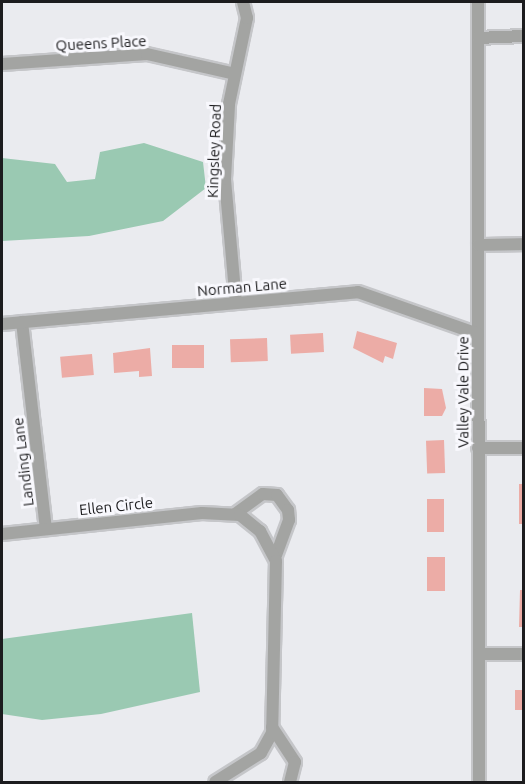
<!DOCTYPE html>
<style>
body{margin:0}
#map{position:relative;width:525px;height:784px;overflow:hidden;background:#eaebef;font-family:Ubuntu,sans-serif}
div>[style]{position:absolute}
.green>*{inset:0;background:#9ac9b2}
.building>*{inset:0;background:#ecaca6;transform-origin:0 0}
.roads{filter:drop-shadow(2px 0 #c5c6c9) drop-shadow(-2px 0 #c5c6c9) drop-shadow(0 2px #c5c6c9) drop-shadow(0 -2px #c5c6c9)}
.street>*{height:12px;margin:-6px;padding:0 6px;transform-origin:6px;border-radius:6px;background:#a3a4a2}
span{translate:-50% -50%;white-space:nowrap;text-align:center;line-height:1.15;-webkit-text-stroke:6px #f8f8fd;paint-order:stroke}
.street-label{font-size:15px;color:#1c1c1e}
.frame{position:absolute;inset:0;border:3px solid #1c1c1e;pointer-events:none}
</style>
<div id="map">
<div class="green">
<div style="clip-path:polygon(144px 143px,203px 162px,206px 188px,163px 221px,89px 236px,2px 241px,2px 158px,55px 164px,67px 182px,95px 179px,100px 152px)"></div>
<div style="clip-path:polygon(192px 613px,200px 692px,101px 714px,42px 720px,2px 714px,2px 639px)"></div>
</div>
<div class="building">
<div style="clip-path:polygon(357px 331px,397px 343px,393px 359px,385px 356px,383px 363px,353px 348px)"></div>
<div style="left:323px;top:333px;width:19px;height:33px;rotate:87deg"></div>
<div style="left:267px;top:338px;width:23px;height:37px;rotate:88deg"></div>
<div style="left:172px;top:345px;width:32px;height:23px"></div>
<div style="clip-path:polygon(150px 348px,152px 376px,139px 377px,139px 371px,114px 373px,113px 353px)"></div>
<div style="left:92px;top:354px;width:21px;height:32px;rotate:85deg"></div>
<div style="clip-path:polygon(424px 388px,442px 389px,446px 408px,442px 416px,424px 416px)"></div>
<div style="left:444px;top:440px;width:33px;height:18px;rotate:88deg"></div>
<div style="left:519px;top:484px;width:5px;height:40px"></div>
<div style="left:427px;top:499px;width:17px;height:33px"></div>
<div style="left:427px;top:557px;width:18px;height:34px"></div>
<div style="clip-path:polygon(520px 590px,524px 590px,524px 627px,519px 627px)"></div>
<div style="left:515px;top:690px;width:9px;height:20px"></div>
</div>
<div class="roads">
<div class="street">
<div style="left:478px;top:2px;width:780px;rotate:89.93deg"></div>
<div style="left:478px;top:38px;width:46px;rotate:-2.5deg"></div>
<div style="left:2px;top:64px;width:145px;rotate:-3.9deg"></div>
<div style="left:147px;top:54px;width:90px;rotate:12.8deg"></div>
<div style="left:478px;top:245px;width:46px;rotate:-1.2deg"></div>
<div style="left:236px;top:303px;width:124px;rotate:-95.1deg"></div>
<div style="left:225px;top:179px;width:75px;rotate:-86.9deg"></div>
<div style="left:229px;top:104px;width:88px;rotate:-78.2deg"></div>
<div style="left:247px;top:18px;width:16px;rotate:-104deg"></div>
<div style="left:22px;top:322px;width:207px;rotate:83.4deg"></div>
<div style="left:2px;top:324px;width:357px;rotate:-5.1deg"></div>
<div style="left:358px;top:292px;width:127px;rotate:19.3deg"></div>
<div style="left:478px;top:448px;width:46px"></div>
<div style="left:235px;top:514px;width:34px;rotate:-36deg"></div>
<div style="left:263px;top:494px;width:14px;rotate:4deg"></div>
<div style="left:277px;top:495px;width:19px;rotate:54deg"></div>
<div style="left:288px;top:510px;width:10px;rotate:84deg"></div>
<div style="left:289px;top:520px;width:40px;rotate:110.2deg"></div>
<div style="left:2px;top:534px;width:201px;rotate:-6deg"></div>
<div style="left:202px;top:513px;width:38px;rotate:3deg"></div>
<div style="left:240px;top:515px;width:26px;rotate:39deg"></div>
<div style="left:260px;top:531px;width:34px;rotate:62deg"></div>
<div style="left:276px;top:561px;width:172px;rotate:91.3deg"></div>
<div style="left:272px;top:733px;width:23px;rotate:119deg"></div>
<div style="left:261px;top:753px;width:54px;rotate:147.8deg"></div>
<div style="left:479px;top:654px;width:45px"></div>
<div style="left:272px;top:727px;width:42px;rotate:56.7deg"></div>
<div style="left:295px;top:762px;width:21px;rotate:104deg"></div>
</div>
</div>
<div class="street-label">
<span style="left:101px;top:43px;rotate:-3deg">Queens Place</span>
<span style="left:214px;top:151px;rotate:-88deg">Kingsley Road</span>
<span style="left:242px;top:287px;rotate:-5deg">Norman Lane</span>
<span style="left:463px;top:392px;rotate:-90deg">Valley Vale Drive</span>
<span style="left:23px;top:462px;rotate:-97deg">Landing Lane</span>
<span style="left:116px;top:506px;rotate:-6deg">Ellen Circle</span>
</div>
<div class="frame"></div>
</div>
